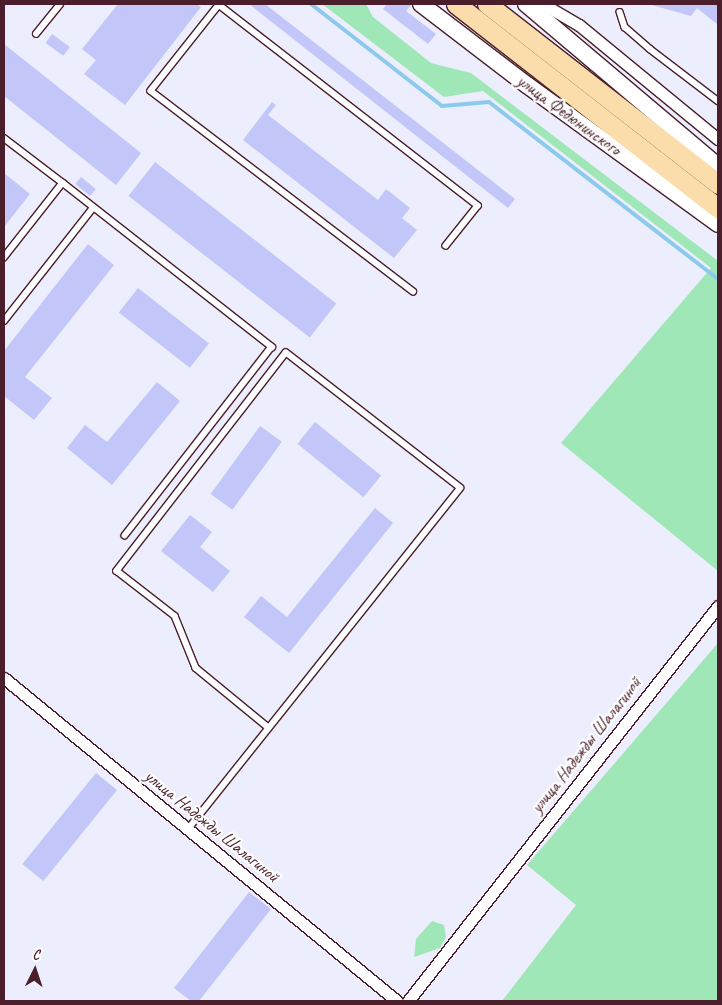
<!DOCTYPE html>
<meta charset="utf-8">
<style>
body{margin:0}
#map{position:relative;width:722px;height:1005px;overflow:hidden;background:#edeefd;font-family:Caveat,sans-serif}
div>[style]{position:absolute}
.green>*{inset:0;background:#9fe7b6}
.stream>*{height:4px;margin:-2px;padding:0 2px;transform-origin:2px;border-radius:2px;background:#8ccaed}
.building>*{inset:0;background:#c2c6f8;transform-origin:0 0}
.roads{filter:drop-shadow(1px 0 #4a1f2b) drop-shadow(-1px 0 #4a1f2b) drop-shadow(0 1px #4a1f2b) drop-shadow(0 -1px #4a1f2b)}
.service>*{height:5.5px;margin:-2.75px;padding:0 2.75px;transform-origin:2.75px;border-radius:2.75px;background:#fff}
.minor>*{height:11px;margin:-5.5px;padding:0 5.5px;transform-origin:5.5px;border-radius:5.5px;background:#fff}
.secondary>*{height:16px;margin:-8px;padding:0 8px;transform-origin:8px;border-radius:8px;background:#fff}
.trunk>*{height:19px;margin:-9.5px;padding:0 9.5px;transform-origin:9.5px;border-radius:9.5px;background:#fbddab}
span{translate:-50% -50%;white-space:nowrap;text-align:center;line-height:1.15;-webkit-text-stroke:4.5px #fff;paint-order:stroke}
.street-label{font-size:18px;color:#4a1f2b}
.frame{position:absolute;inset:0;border:5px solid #4a1f2b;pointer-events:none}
.north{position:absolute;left:10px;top:945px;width:50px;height:50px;-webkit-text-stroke:4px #fff;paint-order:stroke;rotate:4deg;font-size:14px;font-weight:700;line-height:20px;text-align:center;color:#4a1f2b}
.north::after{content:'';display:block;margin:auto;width:18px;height:22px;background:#4a1f2b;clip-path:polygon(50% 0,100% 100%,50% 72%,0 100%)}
</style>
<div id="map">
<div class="green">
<div style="clip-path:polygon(322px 4px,366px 4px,373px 17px,431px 63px,471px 73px,718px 261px,718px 571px,561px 443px,711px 268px,483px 91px,444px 97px)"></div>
<div style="clip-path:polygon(718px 643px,718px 1001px,502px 1001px,576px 905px,527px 865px)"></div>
<div style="clip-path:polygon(432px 921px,444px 925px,446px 937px,440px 948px,414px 957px,416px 939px)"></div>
</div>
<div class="stream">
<div style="left:311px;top:4px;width:166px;rotate:37.9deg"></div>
<div style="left:442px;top:106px;width:47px;rotate:-4.9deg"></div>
<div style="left:489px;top:102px;width:289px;rotate:37.7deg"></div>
</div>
<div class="building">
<div style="clip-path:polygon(118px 4px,196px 4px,201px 7px,125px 105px,84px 74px,96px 60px,82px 49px)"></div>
<div style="clip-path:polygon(249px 4px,265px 4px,515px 199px,508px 208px)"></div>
<div style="clip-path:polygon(387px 4px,412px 4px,406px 11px,436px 34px,428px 44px,383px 9px)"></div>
<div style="clip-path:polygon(648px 4px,718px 4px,718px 25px,697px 8px,691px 16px)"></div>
<div style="left:52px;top:34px;width:22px;height:11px;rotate:36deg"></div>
<div style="clip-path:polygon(4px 44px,141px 153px,116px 185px,4px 96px)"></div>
<div style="clip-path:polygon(272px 102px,276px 105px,268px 115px,378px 200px,386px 189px,410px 208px,402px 218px,417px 230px,394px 258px,243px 140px)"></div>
<div style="left:155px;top:162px;width:230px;height:43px;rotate:38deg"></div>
<div style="clip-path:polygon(4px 173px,30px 194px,4px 227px)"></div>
<div style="left:81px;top:177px;width:19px;height:9px;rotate:39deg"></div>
<div style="clip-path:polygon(88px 244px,114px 265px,25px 377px,52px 398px,34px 420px,4px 396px,4px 351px)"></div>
<div style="left:138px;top:288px;width:90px;height:31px;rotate:38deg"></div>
<div style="clip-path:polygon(157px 382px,180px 401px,112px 485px,67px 448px,85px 425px,107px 442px)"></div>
<div style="left:315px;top:422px;width:85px;height:28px;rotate:39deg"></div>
<div style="left:260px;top:426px;width:27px;height:84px;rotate:36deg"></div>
<div style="clip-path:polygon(375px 508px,393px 523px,289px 653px,244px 617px,261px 596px,287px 617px)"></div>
<div style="clip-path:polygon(190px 515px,212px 532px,200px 547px,230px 571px,213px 592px,161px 551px)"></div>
<div style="left:96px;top:773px;width:27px;height:117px;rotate:39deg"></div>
<div style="clip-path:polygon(249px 892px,271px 909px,199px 1001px,191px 1001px,174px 988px)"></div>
</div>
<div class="roads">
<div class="service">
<div style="left:218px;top:4px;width:329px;rotate:37.8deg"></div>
<div style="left:478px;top:206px;width:51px;rotate:128.7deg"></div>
<div style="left:220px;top:4px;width:111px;rotate:128.4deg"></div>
<div style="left:151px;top:91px;width:330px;rotate:37.4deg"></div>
<div style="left:620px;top:12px;width:16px;rotate:72deg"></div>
<div style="left:625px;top:27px;width:33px;rotate:41deg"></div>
<div style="left:650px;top:49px;width:86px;rotate:37.4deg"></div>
<div style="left:36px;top:34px;width:38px;rotate:-51deg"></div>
<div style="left:4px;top:138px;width:74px;rotate:37.3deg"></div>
<div style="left:63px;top:183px;width:95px;rotate:128.2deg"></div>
<div style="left:63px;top:183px;width:266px;rotate:38.1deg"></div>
<div style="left:272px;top:347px;width:239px;rotate:127.9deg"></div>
<div style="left:4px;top:321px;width:144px;rotate:-51.8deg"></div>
<div style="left:188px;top:829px;width:436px;rotate:-51.4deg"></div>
<div style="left:460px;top:488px;width:220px;rotate:-142.2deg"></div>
<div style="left:286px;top:353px;width:276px;rotate:127.8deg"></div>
<div style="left:117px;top:571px;width:73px;rotate:37.8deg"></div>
<div style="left:175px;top:616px;width:56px;rotate:68deg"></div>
<div style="left:196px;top:668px;width:94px;rotate:39.4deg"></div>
</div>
<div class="minor">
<div style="left:543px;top:4px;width:42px;rotate:30.3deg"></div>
<div style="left:579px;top:25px;width:180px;rotate:39.4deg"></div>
<div style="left:4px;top:678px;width:509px;rotate:39.42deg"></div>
<div style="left:408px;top:1001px;width:502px;rotate:-51.87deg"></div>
</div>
<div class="secondary">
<div style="left:421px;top:4px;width:133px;rotate:37.4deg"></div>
<div style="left:527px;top:85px;width:236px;rotate:36deg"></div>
<div style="left:526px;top:4px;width:251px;rotate:40.2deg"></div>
</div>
<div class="trunk">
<div style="left:456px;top:4px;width:332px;rotate:37.9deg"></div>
<div style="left:487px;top:4px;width:293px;rotate:37.9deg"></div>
</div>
</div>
<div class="street-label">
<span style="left:569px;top:115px;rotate:36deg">улица Федюнинского</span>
<span style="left:586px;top:745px;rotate:-52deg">улица Надежды Шалагиной</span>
<span style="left:212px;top:826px;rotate:39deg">улица Надежды Шалагиной</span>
</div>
<div class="frame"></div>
<div class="north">С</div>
</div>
